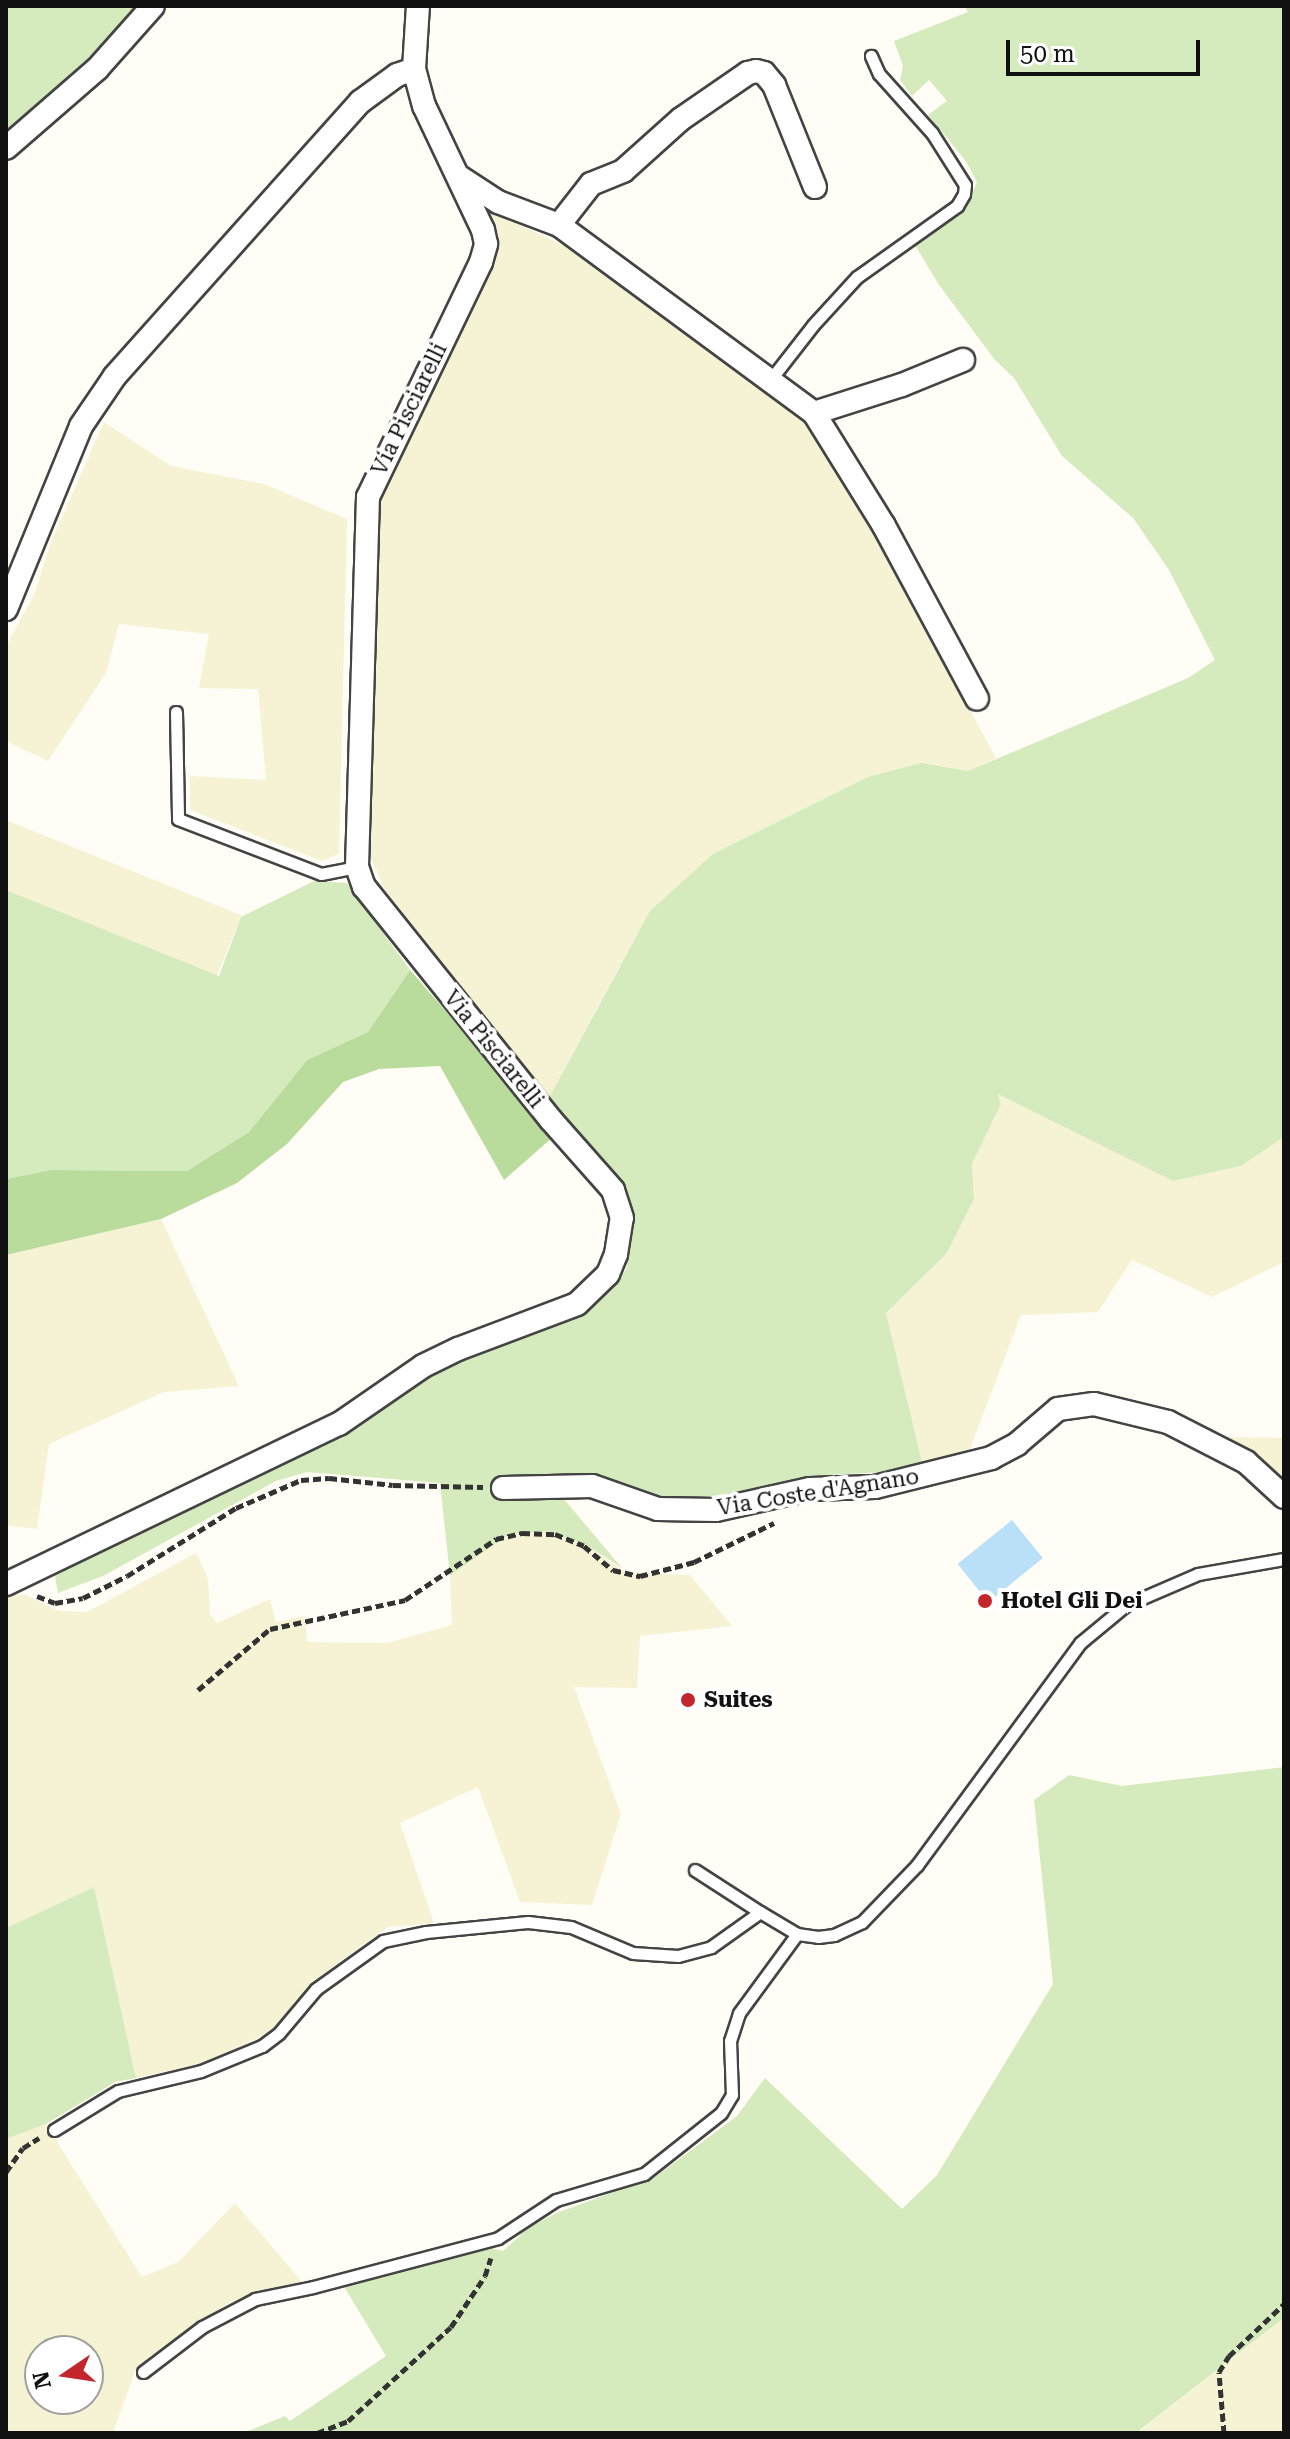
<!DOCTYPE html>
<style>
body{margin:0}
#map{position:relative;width:1290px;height:2439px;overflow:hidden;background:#fffdf5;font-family:"Roboto Serif",serif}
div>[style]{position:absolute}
.farmland>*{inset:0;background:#f6f3d4;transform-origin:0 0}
.green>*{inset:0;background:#d5ebbd}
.forest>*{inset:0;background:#b9dc9c}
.water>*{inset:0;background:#b9e0f7;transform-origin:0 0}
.path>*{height:5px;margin-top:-2.5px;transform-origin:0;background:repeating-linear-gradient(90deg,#333 0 8px,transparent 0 12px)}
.roads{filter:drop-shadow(2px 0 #444) drop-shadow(-2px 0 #444) drop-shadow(0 2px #444) drop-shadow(0 -2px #444)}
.service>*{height:11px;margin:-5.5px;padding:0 5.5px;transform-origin:5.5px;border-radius:5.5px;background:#fff}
.minor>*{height:22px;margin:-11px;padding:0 11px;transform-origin:11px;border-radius:11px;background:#fff}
.dots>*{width:22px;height:22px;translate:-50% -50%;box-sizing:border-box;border:4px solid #fff;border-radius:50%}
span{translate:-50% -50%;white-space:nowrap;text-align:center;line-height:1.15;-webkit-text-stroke:8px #fff;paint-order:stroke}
.street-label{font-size:22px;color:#111}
.poi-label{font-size:22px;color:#111;font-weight:700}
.left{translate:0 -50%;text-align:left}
.frame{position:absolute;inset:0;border:8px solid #111;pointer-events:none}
.north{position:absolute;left:24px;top:2335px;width:80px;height:80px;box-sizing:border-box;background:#fff;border:2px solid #a0a0a0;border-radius:50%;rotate:257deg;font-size:22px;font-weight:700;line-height:32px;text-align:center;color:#111}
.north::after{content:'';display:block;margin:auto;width:28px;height:36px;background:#c4262e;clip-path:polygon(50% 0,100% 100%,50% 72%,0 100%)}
.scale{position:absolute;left:1006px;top:40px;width:194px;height:36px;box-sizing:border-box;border:4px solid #111;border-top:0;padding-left:10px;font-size:24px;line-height:28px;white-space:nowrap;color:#111;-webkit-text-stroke:6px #fff;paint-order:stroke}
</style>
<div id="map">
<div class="farmland">
<div style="clip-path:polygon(493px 212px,579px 253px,803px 413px,842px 475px,996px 758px,968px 771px,921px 764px,619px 967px,549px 1098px,384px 888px,365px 845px,378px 496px)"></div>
<div style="clip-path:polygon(104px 422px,171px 466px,264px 484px,347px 519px,339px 854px,322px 861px,190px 810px,190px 776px,266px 780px,258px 689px,199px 688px,209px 634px,119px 624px,106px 673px,48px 761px,6px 741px,6px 646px,34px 595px,51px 542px)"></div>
<div style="left:6px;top:820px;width:254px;height:70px;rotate:22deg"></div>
<div style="clip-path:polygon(998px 1093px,1173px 1181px,1241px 1166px,1284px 1137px,1284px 1262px,1212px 1297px,1132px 1260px,1098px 1312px,1021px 1315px,968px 1454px,924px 1470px,886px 1313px,947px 1253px,974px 1199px,972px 1164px,1001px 1104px)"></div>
<div style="clip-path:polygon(161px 1219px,239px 1386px,164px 1392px,49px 1444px,37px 1529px,6px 1525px,6px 1255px)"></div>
<div style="clip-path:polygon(1215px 1437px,1284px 1438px,1284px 1488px)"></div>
<div style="clip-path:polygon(547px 1531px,588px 1546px,625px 1572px,690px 1575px,732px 1626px,640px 1636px,637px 1688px,574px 1687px,621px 1814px,592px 1905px,520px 1902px,478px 1787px,400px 1823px,434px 1923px,388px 1927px,313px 1981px,270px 2032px,205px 2063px,136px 2078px,94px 1887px,6px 1928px,6px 1594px,26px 1595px,59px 1611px,87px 1612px,196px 1553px,208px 1578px,210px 1615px,217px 1623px,270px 1599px,276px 1622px,305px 1616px,307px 1642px,387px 1643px,452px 1625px,450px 1576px,509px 1534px)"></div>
<div style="clip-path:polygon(evenodd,46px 2124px,142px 2277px,178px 2262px,235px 2203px,303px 2283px,230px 2302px,151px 2355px,135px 2372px,113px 2433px,6px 2433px,6px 2139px,46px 2124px,40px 2351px,88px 2351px,88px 2399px,40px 2399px,40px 2351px)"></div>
<div style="clip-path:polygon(1284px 2318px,1284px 2433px,1136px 2433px,1141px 2430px)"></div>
</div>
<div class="green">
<div style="clip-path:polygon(6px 6px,140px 6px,117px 35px,6px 139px)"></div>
<div style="clip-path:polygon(965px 6px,1284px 6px,1284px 1137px,1241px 1166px,1173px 1181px,998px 1094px,1001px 1104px,972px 1164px,974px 1199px,947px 1253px,886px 1313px,924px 1470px,809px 1476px,725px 1500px,666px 1505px,552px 1485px,622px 1568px,588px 1546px,547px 1531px,509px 1534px,450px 1576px,440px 1483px,307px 1472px,276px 1481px,103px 1576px,58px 1593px,55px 1576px,252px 1472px,434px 1370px,573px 1316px,604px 1295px,626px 1270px,633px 1225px,619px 1180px,549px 1098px,650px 911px,713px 854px,868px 777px,921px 763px,968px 771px,1188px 678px,1215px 660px,1169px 570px,1133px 518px,1062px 456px,1014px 378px,995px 360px,939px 285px,915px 245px,966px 208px,977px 182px,965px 160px,928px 115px,947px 101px,929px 80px,912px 96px,900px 80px,903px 66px,894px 41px,968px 12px)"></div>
<div style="clip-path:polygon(314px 881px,347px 883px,410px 970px,368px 1032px,307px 1060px,249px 1132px,187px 1171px,51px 1170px,6px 1179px,6px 890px,219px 976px,241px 917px)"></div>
<div style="clip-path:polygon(1284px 1767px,1284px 2318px,1136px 2433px,243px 2433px,285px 2416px,290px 2421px,386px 2356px,343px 2285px,487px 2247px,503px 2251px,529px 2227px,559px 2212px,655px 2177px,737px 2116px,765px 2078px,902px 2209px,937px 2175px,1053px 1984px,1034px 1800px,1069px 1775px,1122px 1786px)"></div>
<div style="clip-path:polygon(94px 1887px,136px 2078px,115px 2082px,46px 2124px,6px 2139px,6px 1928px)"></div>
</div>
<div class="forest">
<div style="clip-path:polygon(410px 970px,554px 1136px,504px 1180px,440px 1066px,379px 1069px,343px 1082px,287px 1144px,237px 1183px,161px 1219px,6px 1255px,6px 1179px,51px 1170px,187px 1171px,249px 1132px,307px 1060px,368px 1032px)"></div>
</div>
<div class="water">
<div style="left:1012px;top:1520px;width:49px;height:70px;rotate:51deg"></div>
</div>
<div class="path">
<div style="left:37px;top:1596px;width:19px;rotate:21deg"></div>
<div style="left:55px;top:1603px;width:28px;rotate:-10deg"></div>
<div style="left:83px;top:1598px;width:49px;rotate:-26.6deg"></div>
<div style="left:127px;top:1576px;width:128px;rotate:-32deg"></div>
<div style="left:236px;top:1508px;width:71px;rotate:-23.3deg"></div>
<div style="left:301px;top:1480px;width:28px;rotate:-4deg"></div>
<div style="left:329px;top:1478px;width:64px;rotate:6.2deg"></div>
<div style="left:393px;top:1485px;width:90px;rotate:1.3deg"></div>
<div style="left:198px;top:1690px;width:94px;rotate:-40.3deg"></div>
<div style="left:270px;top:1629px;width:138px;rotate:-12.1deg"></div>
<div style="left:405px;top:1600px;width:110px;rotate:-33.8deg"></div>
<div style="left:496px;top:1539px;width:27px;rotate:-13deg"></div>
<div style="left:522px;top:1533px;width:33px;rotate:2deg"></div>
<div style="left:555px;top:1534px;width:31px;rotate:22deg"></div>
<div style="left:584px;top:1546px;width:38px;rotate:40deg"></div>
<div style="left:613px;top:1570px;width:28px;rotate:13deg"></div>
<div style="left:640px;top:1576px;width:56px;rotate:-14.5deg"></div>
<div style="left:694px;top:1562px;width:89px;rotate:-26deg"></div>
<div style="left:6px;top:2172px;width:29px;rotate:-55deg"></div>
<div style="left:23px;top:2148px;width:19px;rotate:-32deg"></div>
<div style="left:317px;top:2433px;width:33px;rotate:-21deg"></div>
<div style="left:348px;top:2421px;width:139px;rotate:-42.4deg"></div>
<div style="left:451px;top:2327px;width:61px;rotate:-56.3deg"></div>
<div style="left:485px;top:2276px;width:19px;rotate:-72deg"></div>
<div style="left:1224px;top:2433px;width:61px;rotate:-94.7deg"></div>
<div style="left:1219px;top:2372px;width:19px;rotate:-58deg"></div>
<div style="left:1229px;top:2356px;width:76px;rotate:-43.4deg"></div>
</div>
<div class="roads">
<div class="service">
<div style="left:771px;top:379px;width:68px;rotate:-52.1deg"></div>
<div style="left:813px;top:325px;width:65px;rotate:-47.5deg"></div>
<div style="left:857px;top:277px;width:123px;rotate:-35.4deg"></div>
<div style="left:957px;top:206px;width:14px;rotate:-60deg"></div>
<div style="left:964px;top:194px;width:9px;rotate:-84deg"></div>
<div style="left:965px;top:185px;width:62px;rotate:-122.4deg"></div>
<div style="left:932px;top:133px;width:79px;rotate:-131.9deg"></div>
<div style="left:879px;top:74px;width:20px;rotate:-114deg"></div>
<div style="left:176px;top:712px;width:107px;rotate:88.9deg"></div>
<div style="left:178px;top:819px;width:153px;rotate:21deg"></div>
<div style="left:321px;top:874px;width:37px;rotate:-11deg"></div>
<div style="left:695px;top:1870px;width:77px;rotate:32.9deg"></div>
<div style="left:54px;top:2130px;width:75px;rotate:-31.4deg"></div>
<div style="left:118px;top:2091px;width:85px;rotate:-13.5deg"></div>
<div style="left:201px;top:2071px;width:66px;rotate:-22.3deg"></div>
<div style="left:262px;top:2046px;width:21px;rotate:-37deg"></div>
<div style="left:279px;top:2033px;width:57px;rotate:-49.9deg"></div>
<div style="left:316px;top:1989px;width:82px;rotate:-35.6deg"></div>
<div style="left:383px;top:1941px;width:44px;rotate:-11.8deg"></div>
<div style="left:426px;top:1932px;width:102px;rotate:-5.6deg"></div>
<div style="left:528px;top:1922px;width:43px;rotate:6.6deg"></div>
<div style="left:571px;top:1927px;width:67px;rotate:22.8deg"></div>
<div style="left:633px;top:1953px;width:45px;rotate:3.8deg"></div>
<div style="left:678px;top:1956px;width:34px;rotate:-15deg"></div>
<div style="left:711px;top:1947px;width:60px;rotate:-35.5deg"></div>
<div style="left:760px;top:1912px;width:43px;rotate:30.7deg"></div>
<div style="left:797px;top:1934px;width:21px;rotate:8deg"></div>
<div style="left:818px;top:1937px;width:16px;rotate:-7deg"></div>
<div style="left:834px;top:1935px;width:31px;rotate:-25deg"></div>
<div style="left:862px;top:1922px;width:79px;rotate:-46deg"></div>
<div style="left:917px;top:1865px;width:275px;rotate:-53.7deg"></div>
<div style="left:1080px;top:1643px;width:60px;rotate:-39.6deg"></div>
<div style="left:1126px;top:1605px;width:78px;rotate:-23.3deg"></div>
<div style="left:1198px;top:1574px;width:87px;rotate:-9.9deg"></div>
<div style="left:143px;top:2372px;width:74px;rotate:-37.3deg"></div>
<div style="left:202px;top:2327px;width:60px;rotate:-27.8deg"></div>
<div style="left:255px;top:2299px;width:59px;rotate:-11.7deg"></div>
<div style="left:313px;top:2287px;width:191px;rotate:-14.8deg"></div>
<div style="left:498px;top:2238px;width:69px;rotate:-33.2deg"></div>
<div style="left:556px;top:2200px;width:92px;rotate:-16.5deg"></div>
<div style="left:644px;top:2174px;width:98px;rotate:-38.4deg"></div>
<div style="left:721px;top:2113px;width:21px;rotate:-59deg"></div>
<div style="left:732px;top:2095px;width:54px;rotate:-92.1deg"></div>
<div style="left:730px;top:2041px;width:29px;rotate:-72deg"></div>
<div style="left:739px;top:2013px;width:98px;rotate:-53.7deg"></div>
</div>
<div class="minor">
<div style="left:6px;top:148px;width:121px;rotate:-41deg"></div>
<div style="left:97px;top:69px;width:84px;rotate:-48.4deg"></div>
<div style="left:458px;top:176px;width:48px;rotate:33deg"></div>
<div style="left:498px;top:202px;width:65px;rotate:20.7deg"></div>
<div style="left:559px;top:225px;width:317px;rotate:36.4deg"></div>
<div style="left:814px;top:413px;width:133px;rotate:58.2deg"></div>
<div style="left:884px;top:526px;width:196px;rotate:61.7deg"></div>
<div style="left:559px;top:225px;width:52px;rotate:-52deg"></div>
<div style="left:591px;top:184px;width:35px;rotate:-22deg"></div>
<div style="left:623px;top:171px;width:78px;rotate:-41.9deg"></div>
<div style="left:681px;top:119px;width:81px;rotate:-34.5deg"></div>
<div style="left:748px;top:73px;width:8px;rotate:-14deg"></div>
<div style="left:756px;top:71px;width:8px;rotate:14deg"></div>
<div style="left:764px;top:73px;width:16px;rotate:50deg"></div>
<div style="left:774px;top:85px;width:110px;rotate:68.1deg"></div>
<div style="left:814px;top:413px;width:92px;rotate:-17.7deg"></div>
<div style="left:902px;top:385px;width:66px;rotate:-22.3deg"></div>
<div style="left:6px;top:609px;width:198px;rotate:-67.7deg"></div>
<div style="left:81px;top:426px;width:60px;rotate:-55.8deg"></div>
<div style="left:115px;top:376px;width:368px;rotate:-48.2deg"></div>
<div style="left:360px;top:102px;width:46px;rotate:-36.1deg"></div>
<div style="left:397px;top:75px;width:18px;rotate:-19deg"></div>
<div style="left:503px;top:1488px;width:89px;rotate:-1.3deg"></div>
<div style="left:592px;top:1486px;width:70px;rotate:19.2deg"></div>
<div style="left:658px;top:1509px;width:58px;rotate:1deg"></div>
<div style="left:716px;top:1510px;width:96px;rotate:-12.6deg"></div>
<div style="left:810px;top:1489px;width:65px;rotate:-1.8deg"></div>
<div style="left:875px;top:1487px;width:120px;rotate:-14deg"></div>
<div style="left:991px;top:1458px;width:30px;rotate:-28deg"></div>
<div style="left:1017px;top:1444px;width:54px;rotate:-40.5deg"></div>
<div style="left:1058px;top:1409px;width:36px;rotate:-8deg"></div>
<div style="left:1094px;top:1404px;width:76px;rotate:13.7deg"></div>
<div style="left:1168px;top:1422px;width:88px;rotate:27.1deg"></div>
<div style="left:1246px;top:1462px;width:52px;rotate:42.6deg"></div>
<div style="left:6px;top:1584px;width:369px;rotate:-25.7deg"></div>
<div style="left:339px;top:1424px;width:102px;rotate:-34.6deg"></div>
<div style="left:423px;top:1366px;width:39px;rotate:-26deg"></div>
<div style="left:458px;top:1349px;width:127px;rotate:-20.7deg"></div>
<div style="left:577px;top:1304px;width:43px;rotate:-44.1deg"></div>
<div style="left:608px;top:1274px;width:22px;rotate:-68deg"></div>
<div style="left:616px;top:1254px;width:36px;rotate:-81deg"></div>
<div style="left:622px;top:1218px;width:29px;rotate:-108deg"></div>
<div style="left:613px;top:1190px;width:94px;rotate:-131.5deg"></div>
<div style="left:551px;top:1120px;width:299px;rotate:-128.7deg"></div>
<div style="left:364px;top:887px;width:21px;rotate:-109deg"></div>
<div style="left:357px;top:867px;width:370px;rotate:-88.3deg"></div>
<div style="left:368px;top:497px;width:261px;rotate:-64.3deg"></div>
<div style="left:481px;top:262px;width:19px;rotate:-74deg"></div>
<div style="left:486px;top:244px;width:14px;rotate:-102deg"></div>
<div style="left:483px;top:230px;width:137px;rotate:-115.4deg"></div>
<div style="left:424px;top:106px;width:38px;rotate:-105deg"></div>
<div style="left:414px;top:69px;width:63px;rotate:-86.4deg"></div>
</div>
</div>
<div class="dots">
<div style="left:985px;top:1601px;background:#c4262e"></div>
<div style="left:688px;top:1700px;background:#c4262e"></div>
</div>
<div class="street-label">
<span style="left:409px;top:409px;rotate:-64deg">Via Pisciarelli</span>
<span style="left:494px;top:1049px;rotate:51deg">Via Pisciarelli</span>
<span style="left:818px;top:1492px;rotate:-9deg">Via Coste d'Agnano</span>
</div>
<div class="poi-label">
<span class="left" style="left:1001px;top:1601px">Hotel Gli Dei</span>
<span class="left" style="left:704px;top:1700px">Suites</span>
</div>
<div class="frame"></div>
<div class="north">N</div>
<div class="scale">50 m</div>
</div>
